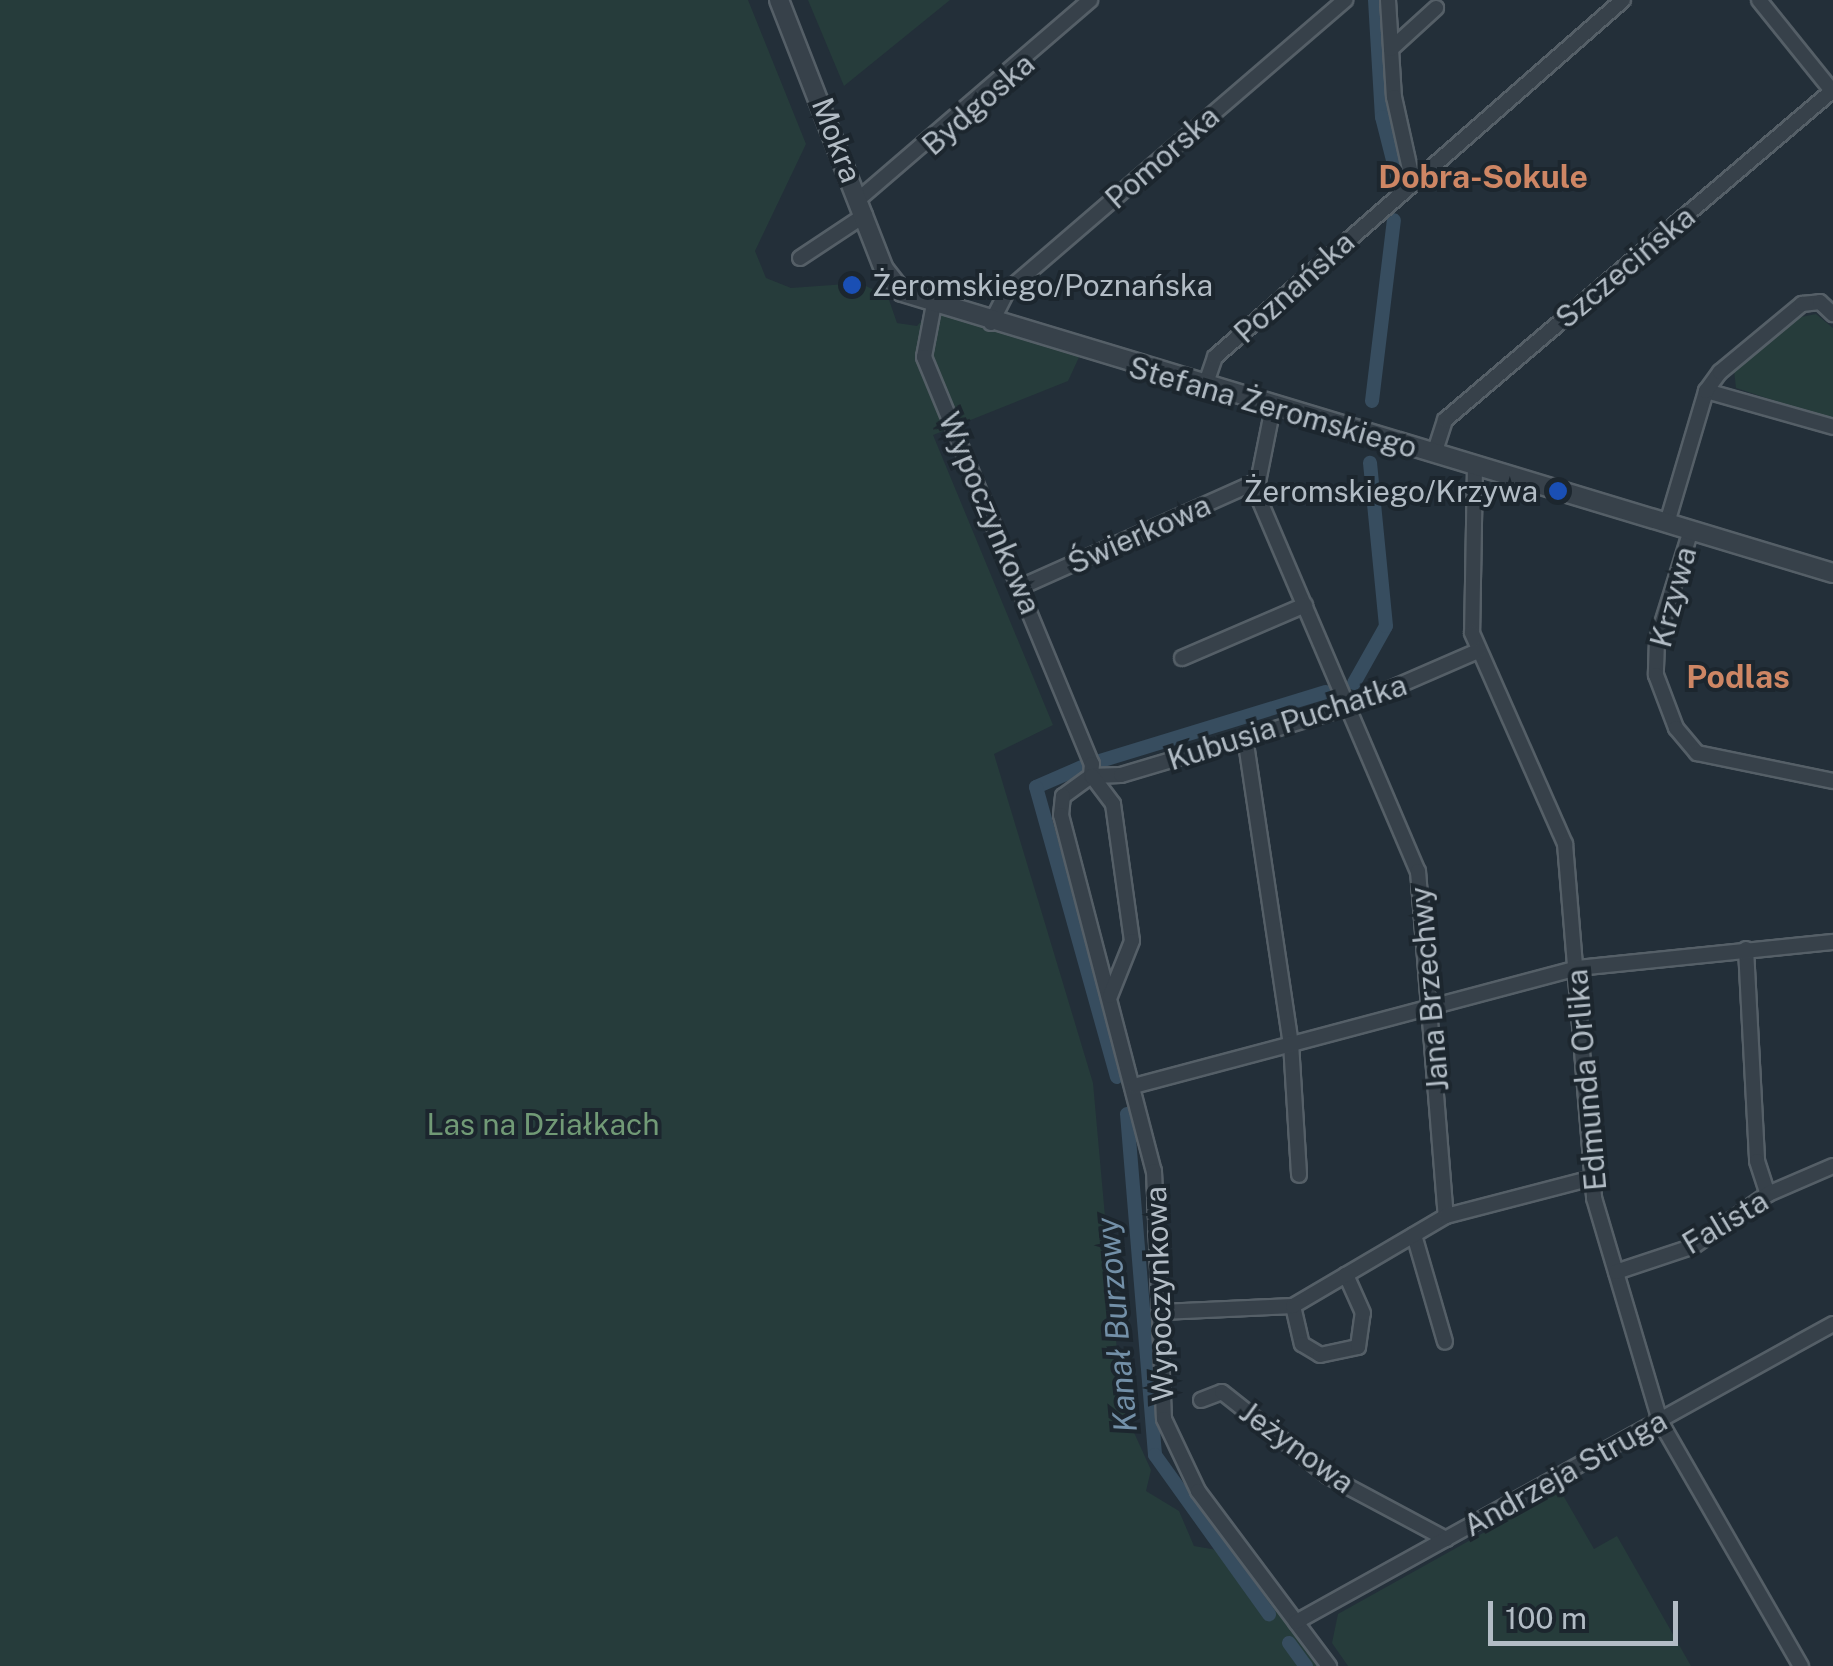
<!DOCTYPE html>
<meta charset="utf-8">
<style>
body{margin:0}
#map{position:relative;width:1833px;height:1666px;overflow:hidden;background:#232f39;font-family:"Public Sans",sans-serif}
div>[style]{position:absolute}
.green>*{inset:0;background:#263c3b}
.canal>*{height:14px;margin:-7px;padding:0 7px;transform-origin:7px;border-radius:7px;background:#374d5f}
.roads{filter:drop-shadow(2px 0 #555f67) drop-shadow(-2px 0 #555f67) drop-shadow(0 2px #555f67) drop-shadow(0 -2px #555f67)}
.minor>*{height:14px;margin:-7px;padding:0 7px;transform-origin:7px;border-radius:7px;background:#37414a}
.tertiary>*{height:18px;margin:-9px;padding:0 9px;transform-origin:9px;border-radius:9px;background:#37414a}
.dots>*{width:28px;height:28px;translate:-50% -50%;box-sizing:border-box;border:5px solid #1c262e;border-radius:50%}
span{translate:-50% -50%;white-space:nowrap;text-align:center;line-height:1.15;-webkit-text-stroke:8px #1c262e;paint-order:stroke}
.street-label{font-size:30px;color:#b2bcc5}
.poi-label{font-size:30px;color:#b2bcc5}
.left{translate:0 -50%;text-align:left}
.right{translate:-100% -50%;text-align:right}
.park-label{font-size:30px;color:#719a76}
.neighbourhood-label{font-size:32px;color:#ce8664;font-weight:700}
.water-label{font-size:32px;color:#7390a8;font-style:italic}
.scale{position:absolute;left:1488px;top:1601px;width:190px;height:45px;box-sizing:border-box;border:5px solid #b2bcc5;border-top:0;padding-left:12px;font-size:30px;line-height:35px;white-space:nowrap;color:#b2bcc5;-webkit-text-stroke:8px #1c262e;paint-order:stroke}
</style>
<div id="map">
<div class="green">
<div style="clip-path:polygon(0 0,748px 0,806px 144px,755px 251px,766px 278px,791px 288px,860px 283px,888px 297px,897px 323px,917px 326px,930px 311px,1080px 355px,1068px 381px,933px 435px,1053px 725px,994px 754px,1093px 1083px,1122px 1406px,1151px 1470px,1146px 1491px,1179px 1511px,1194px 1546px,1217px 1550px,1256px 1601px,1265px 1589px,1321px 1666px,0 1666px)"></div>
<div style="clip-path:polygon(808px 0,950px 0,844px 86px)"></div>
<div style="clip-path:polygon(1816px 314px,1833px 328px,1833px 420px,1736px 388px,1734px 370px,1792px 319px)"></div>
<div style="clip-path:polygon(1560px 1490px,1594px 1549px,1617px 1536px,1691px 1666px,1348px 1666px,1332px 1643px,1338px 1614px)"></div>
</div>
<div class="canal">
<div style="left:1375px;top:0;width:117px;rotate:86.6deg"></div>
<div style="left:1382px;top:117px;width:65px;rotate:75.7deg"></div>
<div style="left:1372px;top:401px;width:182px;rotate:-83.1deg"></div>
<div style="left:1354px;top:683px;width:65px;rotate:-60.7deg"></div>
<div style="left:1386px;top:626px;width:164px;rotate:-95.6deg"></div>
<div style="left:1100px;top:761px;width:236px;rotate:-17deg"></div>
<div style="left:1082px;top:767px;width:50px;rotate:156.5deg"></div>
<div style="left:1036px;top:787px;width:301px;rotate:74.4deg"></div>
<div style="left:1127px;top:1114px;width:342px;rotate:85.3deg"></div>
<div style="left:1155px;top:1455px;width:196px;rotate:54.4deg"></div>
<div style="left:1289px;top:1643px;width:29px;rotate:54deg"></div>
</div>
<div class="roads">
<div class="minor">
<div style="left:1388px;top:0;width:97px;rotate:86.5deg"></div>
<div style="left:1394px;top:97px;width:88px;rotate:77.5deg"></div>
<div style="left:1759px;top:0;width:118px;rotate:51.2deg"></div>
<div style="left:1391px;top:49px;width:61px;rotate:-42.3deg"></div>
<div style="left:859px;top:199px;width:305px;rotate:-40.7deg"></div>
<div style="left:800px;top:258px;width:78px;rotate:-33.5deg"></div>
<div style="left:934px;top:304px;width:54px;rotate:100.7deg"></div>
<div style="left:924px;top:357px;width:440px;rotate:67.6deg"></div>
<div style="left:1092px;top:764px;width:12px;rotate:95deg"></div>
<div style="left:1091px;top:776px;width:34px;rotate:144deg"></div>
<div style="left:1063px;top:796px;width:19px;rotate:96deg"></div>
<div style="left:1061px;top:815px;width:368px;rotate:75.4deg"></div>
<div style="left:1154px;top:1171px;width:248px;rotate:87.7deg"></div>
<div style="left:1164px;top:1419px;width:80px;rotate:64.7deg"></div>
<div style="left:1198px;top:1491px;width:219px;rotate:53.2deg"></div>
<div style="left:991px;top:323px;width:37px;rotate:-63deg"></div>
<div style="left:1008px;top:290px;width:445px;rotate:-40.7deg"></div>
<div style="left:1205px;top:386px;width:31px;rotate:-71deg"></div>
<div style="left:1215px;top:357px;width:542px;rotate:-41.19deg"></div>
<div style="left:1706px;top:391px;width:132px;rotate:15.8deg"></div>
<div style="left:1273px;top:407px;width:87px;rotate:101.3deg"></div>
<div style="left:1256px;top:492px;width:412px;rotate:66.9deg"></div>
<div style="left:1418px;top:871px;width:346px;rotate:85.4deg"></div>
<div style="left:1434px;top:454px;width:36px;rotate:-72deg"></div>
<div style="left:1445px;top:420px;width:508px;rotate:-40.37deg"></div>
<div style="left:1475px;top:467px;width:166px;rotate:91deg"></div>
<div style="left:1472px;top:633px;width:231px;rotate:66.2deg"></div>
<div style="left:1565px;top:844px;width:355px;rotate:85.3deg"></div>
<div style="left:1594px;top:1198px;width:233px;rotate:73.5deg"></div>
<div style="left:1660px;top:1421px;width:283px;rotate:60.1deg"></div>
<div style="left:1667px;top:523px;width:138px;rotate:-73.5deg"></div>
<div style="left:1706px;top:391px;width:24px;rotate:-54deg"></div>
<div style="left:1720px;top:372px;width:107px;rotate:-39.7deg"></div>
<div style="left:1802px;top:304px;width:18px;rotate:-6deg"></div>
<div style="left:1820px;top:302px;width:18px;rotate:43deg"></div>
<div style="left:1691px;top:530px;width:115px;rotate:107.2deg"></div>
<div style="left:1657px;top:640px;width:35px;rotate:92deg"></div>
<div style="left:1656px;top:675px;width:57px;rotate:69.3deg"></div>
<div style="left:1676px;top:728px;width:33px;rotate:50deg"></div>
<div style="left:1697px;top:753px;width:139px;rotate:11.6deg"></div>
<div style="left:1023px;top:586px;width:254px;rotate:-24.1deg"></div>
<div style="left:1182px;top:658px;width:134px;rotate:-23.3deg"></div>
<div style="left:1245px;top:737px;width:309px;rotate:81.5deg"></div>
<div style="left:1291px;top:1043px;width:132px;rotate:86.5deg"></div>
<div style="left:1091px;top:776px;width:30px;rotate:-2deg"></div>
<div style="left:1121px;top:775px;width:238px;rotate:-16.6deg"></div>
<div style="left:1349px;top:707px;width:141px;rotate:-23.5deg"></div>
<div style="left:1092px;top:776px;width:35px;rotate:53deg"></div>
<div style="left:1113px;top:804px;width:138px;rotate:82.1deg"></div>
<div style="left:1132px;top:941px;width:59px;rotate:111.8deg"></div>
<div style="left:1746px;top:949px;width:212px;rotate:87deg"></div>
<div style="left:1757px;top:1161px;width:35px;rotate:72deg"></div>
<div style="left:1134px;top:1086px;width:458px;rotate:-14.9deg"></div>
<div style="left:1577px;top:968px;width:257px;rotate:-5.8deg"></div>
<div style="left:1414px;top:1235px;width:111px;rotate:73.8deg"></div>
<div style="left:1616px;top:1272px;width:82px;rotate:-18.4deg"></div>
<div style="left:1694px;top:1246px;width:90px;rotate:-35.1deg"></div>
<div style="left:1768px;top:1194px;width:71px;rotate:-23.3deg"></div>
<div style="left:1293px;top:1306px;width:39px;rotate:77deg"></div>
<div style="left:1302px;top:1344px;width:21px;rotate:31deg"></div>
<div style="left:1320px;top:1355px;width:39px;rotate:-12deg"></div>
<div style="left:1358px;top:1347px;width:34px;rotate:-82deg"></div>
<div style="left:1363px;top:1313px;width:42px;rotate:-114.1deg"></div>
<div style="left:1161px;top:1312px;width:132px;rotate:-2.6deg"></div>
<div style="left:1293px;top:1306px;width:178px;rotate:-30.5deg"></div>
<div style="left:1446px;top:1216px;width:147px;rotate:-14.6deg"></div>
<div style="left:1201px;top:1400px;width:22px;rotate:-21deg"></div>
<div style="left:1222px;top:1392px;width:135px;rotate:38.4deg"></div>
<div style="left:1328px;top:1476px;width:134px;rotate:28.1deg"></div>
<div style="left:1296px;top:1622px;width:614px;rotate:-29.03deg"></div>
</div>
<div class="tertiary">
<div style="left:779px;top:0;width:289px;rotate:68.7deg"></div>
<div style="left:884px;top:269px;width:29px;rotate:52deg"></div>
<div style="left:902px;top:292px;width:972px;rotate:16.8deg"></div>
</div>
</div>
<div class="dots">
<div style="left:852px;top:285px;background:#1a4fb4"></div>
<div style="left:1558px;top:491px;background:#1a4fb4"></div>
</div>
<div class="street-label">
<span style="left:978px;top:104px;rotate:-41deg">Bydgoska</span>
<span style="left:837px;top:140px;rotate:69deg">Mokra</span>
<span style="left:1162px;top:157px;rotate:-41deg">Pomorska</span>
<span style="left:1625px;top:267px;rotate:-40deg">Szczecińska</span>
<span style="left:1294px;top:287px;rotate:-42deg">Poznańska</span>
<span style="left:1273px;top:407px;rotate:16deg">Stefana Żeromskiego</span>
<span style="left:990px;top:513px;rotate:67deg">Wypoczynkowa</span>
<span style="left:1139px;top:534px;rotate:-24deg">Świerkowa</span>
<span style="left:1673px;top:597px;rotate:-75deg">Krzywa</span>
<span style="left:1287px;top:722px;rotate:-18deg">Kubusia Puchatka</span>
<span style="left:1429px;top:989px;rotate:-95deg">Jana Brzechwy</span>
<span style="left:1586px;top:1080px;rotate:-95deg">Edmunda Orlika</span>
<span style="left:1725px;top:1222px;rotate:-31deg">Falista</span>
<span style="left:1159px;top:1294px;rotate:-92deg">Wypoczynkowa</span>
<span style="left:1297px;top:1447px;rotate:36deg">Jeżynowa</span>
<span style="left:1565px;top:1473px;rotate:-29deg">Andrzeja Struga</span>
</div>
<div class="poi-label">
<span class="left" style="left:872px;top:285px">Żeromskiego/Poznańska</span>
<span class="right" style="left:1538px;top:491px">Żeromskiego/Krzywa</span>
</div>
<div class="park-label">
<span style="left:543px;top:1124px">Las na Działkach</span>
</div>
<div class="neighbourhood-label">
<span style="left:1483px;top:177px">Dobra-Sokule</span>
<span style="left:1738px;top:677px">Podlas</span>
</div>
<div class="water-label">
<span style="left:1117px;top:1325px;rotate:-95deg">Kanał Burzowy</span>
</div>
<div class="scale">100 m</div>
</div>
